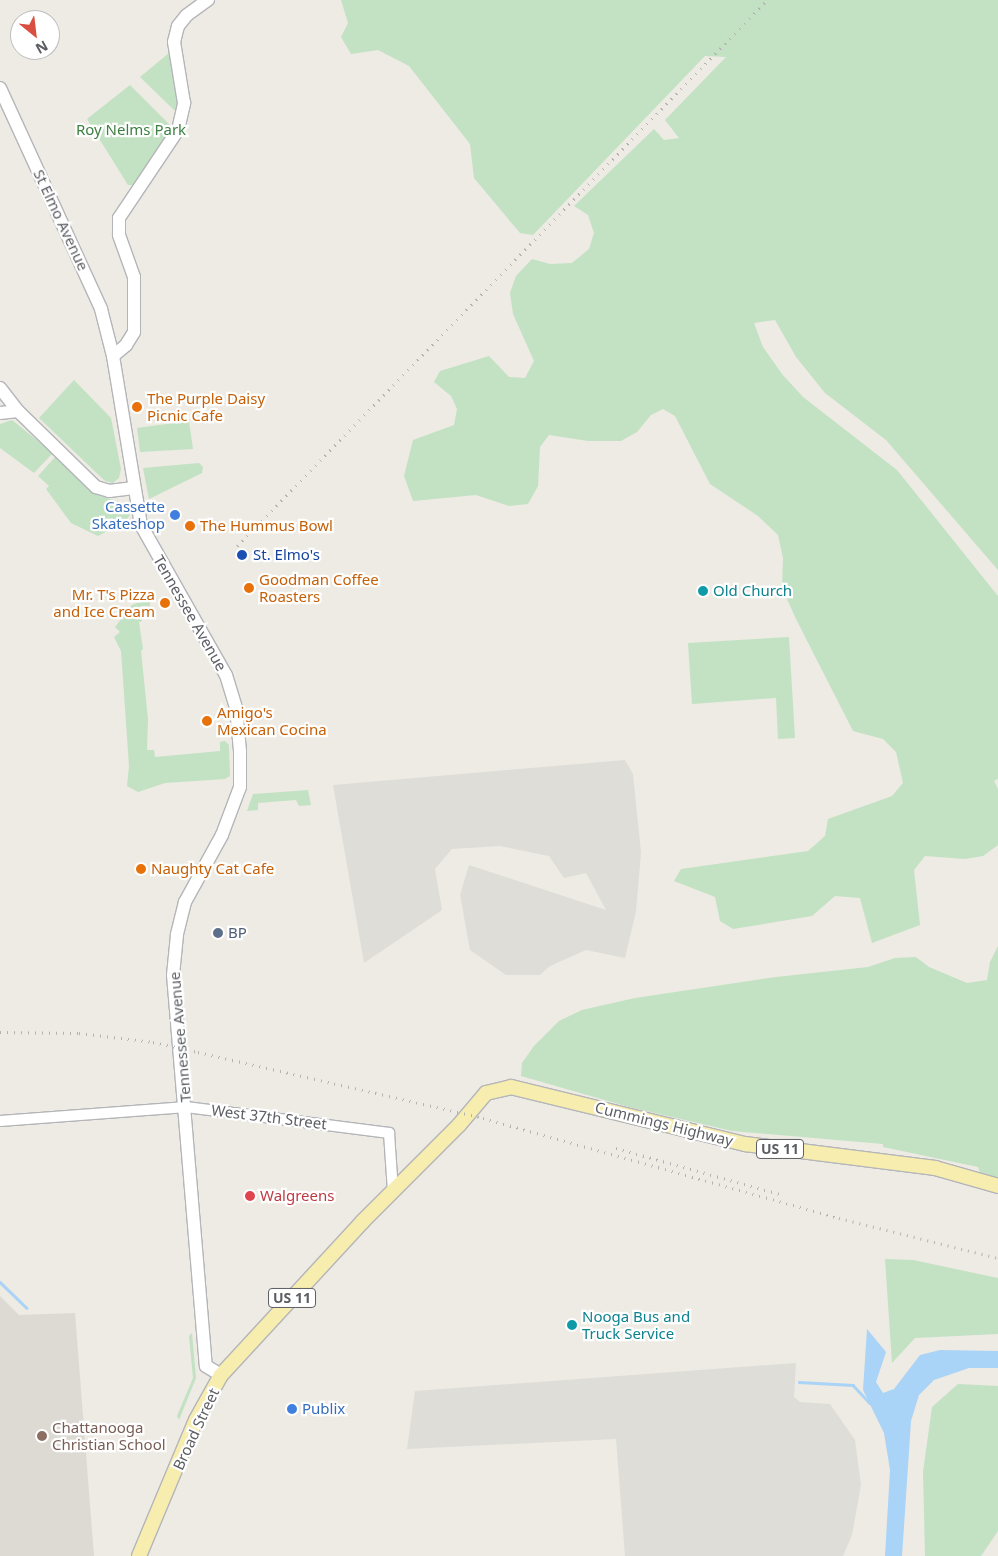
<!DOCTYPE html>
<style>
body{margin:0}
#map{position:relative;width:998px;height:1556px;overflow:hidden;background:#edebe3;font-family:"Noto Sans",sans-serif}
div>[style]{position:absolute}
.industrial>*{inset:0;background:#deddd8}
.education>*{inset:0;background:#dcdad2}
.green>*{inset:0;background:#c2e2c3}
.water>*{inset:0;background:#a9d3f7}
.stream>*{height:2.5px;margin:-1.25px;padding:0 1.25px;transform-origin:1.25px;border-radius:1.25px;background:#a9d3f7}
.roads{filter:drop-shadow(1px 0 #b4b5b9) drop-shadow(-1px 0 #b4b5b9) drop-shadow(0 1px #b4b5b9) drop-shadow(0 -1px #b4b5b9)}
.tertiary>*{height:10px;margin:-5px;padding:0 5px;transform-origin:5px;border-radius:5px;background:#fff}
.secondary>*{height:12px;margin:-6px;padding:0 6px;transform-origin:6px;border-radius:6px;background:#fff}
.primary>*{height:14px;margin:-7px;padding:0 7px;transform-origin:7px;border-radius:7px;background:#f7edae}
.rail>*{height:2.5px;margin-top:-1.25px;transform-origin:0;background:repeating-linear-gradient(90deg,#b2b2b3 0 1px,transparent 0 7px)}
.dots>*{width:14px;height:14px;translate:-50% -50%;box-sizing:border-box;border:2px solid #fff;border-radius:50%}
span{translate:-50% -50%;white-space:nowrap;text-align:center;line-height:1.15;-webkit-text-stroke:4.5px #fff;paint-order:stroke}
.shield-label span{padding:1px 4px;background:#fff;border:1px solid;border-radius:4px;-webkit-text-stroke-width:0}
.shield-label{font-size:14px;color:#5c5e63;font-weight:700}
.park-label{font-size:15px;color:#3d8042}
.street-label{font-size:15px;color:#5c5e63}
.food-label{font-size:15px;color:#c56008}
.left{translate:0 -50%;text-align:left}
.right{translate:-100% -50%;text-align:right}
.shop-label{font-size:15px;color:#366cbe}
.transit-label{font-size:15px;color:#164399}
.culture-label{font-size:15px;color:#0d838f}
.service-label{font-size:15px;color:#4e5e75}
.health-label{font-size:15px;color:#be3a42}
.education-label{font-size:15px;color:#785e54}
.north{position:absolute;left:10px;top:10px;width:50px;height:50px;box-sizing:border-box;background:#fff;border:1px solid #bebfc1;border-radius:50%;rotate:151deg;font-size:14px;font-weight:700;line-height:20px;text-align:center;color:#5c5e63}
.north::after{content:'';display:block;margin:auto;width:18px;height:22px;background:#d94e3e;clip-path:polygon(50% 0,100% 100%,50% 72%,0 100%)}
</style>
<div id="map">
<div class="industrial">
<div style="clip-path:polygon(625px 760px,633px 774px,641px 853px,636px 911px,625px 958px,586px 950px,550px 966px,540px 975px,506px 975px,470px 950px,460px 895px,469px 865px,606px 910px,586px 873px,564px 878px,549px 856px,500px 846px,452px 849px,435px 869px,442px 910px,364px 963px,333px 785px)"></div>
<div style="clip-path:polygon(796px 1363px,794px 1397px,800px 1402px,830px 1404px,855px 1440px,861px 1485px,852px 1535px,843px 1556px,625px 1556px,616px 1439px,407px 1449px,415px 1391px)"></div>
</div>
<div class="education">
<div style="clip-path:polygon(0 1296px,19px 1315px,75px 1313px,94px 1556px,0 1556px)"></div>
</div>
<div class="green">
<div style="clip-path:polygon(341px 0,998px 0,998px 570px,886px 440px,825px 393px,796px 357px,775px 320px,754px 323px,763px 347px,782px 374px,803px 397px,897px 470px,998px 596px,998px 779px,994px 781px,998px 789px,998px 845px,983px 856px,965px 859px,925px 856px,914px 870px,920px 925px,872px 943px,860px 898px,835px 896px,812px 916px,733px 929px,720px 921px,715px 897px,674px 881px,681px 869px,808px 851px,825px 836px,828px 819px,892px 796px,903px 783px,896px 752px,883px 739px,853px 731px,796px 619px,782px 588px,783px 558px,778px 535px,758px 516px,710px 484px,675px 416px,663px 409px,651px 415px,637px 432px,621px 441px,588px 441px,549px 435px,540px 447px,538px 486px,528px 504px,509px 506px,476px 495px,413px 501px,404px 476px,413px 440px,454px 425px,457px 409px,451px 396px,434px 382px,440px 371px,489px 356px,509px 377px,525px 378px,534px 361px,513px 314px,510px 293px,516px 276px,532px 259px,550px 264px,572px 263px,589px 249px,594px 233px,588px 215px,574px 206px,654px 129px,664px 140px,679px 138px,665px 120px,726px 57px,705px 56px,533px 235px,520px 233px,474px 178px,470px 144px,409px 66px,378px 50px,351px 54px,341px 37px,348px 23px)"></div>
<div style="clip-path:polygon(169px 53px,180px 96px,178px 109px,174px 110px,140px 77px)"></div>
<div style="clip-path:polygon(130px 85px,173px 128px,134px 185px,128px 185px,87px 119px)"></div>
<div style="clip-path:polygon(74px 380px,111px 418px,121px 469px,119px 478px,113px 483px,105px 481px,39px 418px)"></div>
<div style="clip-path:polygon(12px 420px,53px 453px,34px 473px,0 448px,0 424px)"></div>
<div style="clip-path:polygon(189px 421px,193px 449px,140px 452px,137px 428px)"></div>
<div style="clip-path:polygon(56px 456px,98px 495px,126px 504px,130px 514px,126px 521px,98px 536px,71px 523px,46px 489px,49px 486px,38px 476px)"></div>
<div style="clip-path:polygon(199px 463px,203px 467px,202px 473px,149px 499px,143px 468px)"></div>
<div style="clip-path:polygon(142px 601px,150px 601px,150px 606px,142px 606px,142px 621px,139px 622px,143px 649px,141px 651px,148px 719px,147px 750px,154px 750px,155px 757px,220px 751px,220px 742px,225px 741px,229px 745px,230px 776px,225px 779px,165px 783px,138px 792px,127px 786px,129px 766px,121px 651px,114px 637px,120px 632px,115px 627px,132px 605px)"></div>
<div style="clip-path:polygon(789px 637px,795px 738px,778px 739px,776px 698px,692px 704px,688px 643px)"></div>
<div style="clip-path:polygon(308px 790px,311px 805px,299px 806px,296px 800px,258px 803px,258px 810px,247px 811px,253px 794px)"></div>
<div style="clip-path:polygon(998px 946px,998px 1178px,980px 1173px,978px 1167px,883px 1147px,883px 1144px,732px 1131px,629px 1107px,521px 1076px,522px 1063px,534px 1046px,559px 1021px,582px 1010px,635px 998px,776px 977px,868px 967px,895px 958px,916px 957px,929px 967px,967px 983px,987px 980px,990px 962px)"></div>
<div style="clip-path:polygon(885px 1259px,913px 1260px,998px 1278px,998px 1334px,915px 1338px,892px 1363px)"></div>
<div style="clip-path:polygon(192px 1333px,196px 1378px,179px 1420px,177px 1416px,193px 1378px,189px 1336px)"></div>
<div style="clip-path:polygon(958px 1384px,998px 1386px,998px 1531px,981px 1556px,925px 1556px,923px 1472px,932px 1407px)"></div>
</div>
<div class="water">
<div style="clip-path:polygon(867px 1329px,886px 1352px,876px 1382px,883px 1393px,894px 1389px,920px 1355px,940px 1350px,998px 1351px,998px 1368px,969px 1368px,934px 1380px,919px 1395px,911px 1421px,902px 1556px,885px 1556px,890px 1470px,884px 1433px,863px 1390px)"></div>
</div>
<div class="stream">
<div style="left:0;top:1282px;width:37px;rotate:44deg"></div>
<div style="left:799px;top:1382px;width:54px;rotate:3.2deg"></div>
<div style="left:853px;top:1385px;width:25px;rotate:47deg"></div>
</div>
<div class="roads">
<div class="tertiary">
<div style="left:0;top:1121px;width:187px;rotate:-4.3deg"></div>
<div style="left:186px;top:1107px;width:205px;rotate:7.3deg"></div>
<div style="left:389px;top:1133px;width:59px;rotate:86.1deg"></div>
</div>
<div class="secondary">
<div style="left:0;top:88px;width:243px;rotate:65.4deg"></div>
<div style="left:101px;top:309px;width:49px;rotate:75.7deg"></div>
<div style="left:113px;top:356px;width:171px;rotate:80.6deg"></div>
<div style="left:141px;top:525px;width:172px;rotate:60.5deg"></div>
<div style="left:226px;top:675px;width:34px;rotate:73deg"></div>
<div style="left:236px;top:708px;width:43px;rotate:84.7deg"></div>
<div style="left:240px;top:751px;width:36px;rotate:90deg"></div>
<div style="left:240px;top:787px;width:51px;rotate:110.6deg"></div>
<div style="left:222px;top:835px;width:77px;rotate:118.9deg"></div>
<div style="left:185px;top:902px;width:34px;rotate:104deg"></div>
<div style="left:177px;top:935px;width:40px;rotate:95.7deg"></div>
<div style="left:173px;top:975px;width:392px;rotate:85.2deg"></div>
<div style="left:206px;top:1366px;width:17px;rotate:31deg"></div>
<div style="left:113px;top:356px;width:17px;rotate:-40deg"></div>
<div style="left:126px;top:345px;width:15px;rotate:-58deg"></div>
<div style="left:134px;top:332px;width:55px;rotate:-90deg"></div>
<div style="left:134px;top:277px;width:45px;rotate:-109.7deg"></div>
<div style="left:119px;top:235px;width:17px;rotate:-90deg"></div>
<div style="left:119px;top:218px;width:106px;rotate:-56.2deg"></div>
<div style="left:178px;top:130px;width:28px;rotate:-77deg"></div>
<div style="left:184px;top:103px;width:62px;rotate:-99.3deg"></div>
<div style="left:174px;top:42px;width:16px;rotate:-76deg"></div>
<div style="left:178px;top:26px;width:14px;rotate:-51deg"></div>
<div style="left:187px;top:15px;width:26px;rotate:-36deg"></div>
<div style="left:0;top:388px;width:29px;rotate:52deg"></div>
<div style="left:18px;top:411px;width:109px;rotate:44.3deg"></div>
<div style="left:96px;top:487px;width:14px;rotate:17deg"></div>
<div style="left:109px;top:491px;width:25px;rotate:-7deg"></div>
<div style="left:0;top:413px;width:18px;rotate:-6deg"></div>
</div>
<div class="primary">
<div style="left:139px;top:1556px;width:147px;rotate:-67.3deg"></div>
<div style="left:196px;top:1420px;width:51px;rotate:-60.9deg"></div>
<div style="left:221px;top:1375px;width:208px;rotate:-47.3deg"></div>
<div style="left:362px;top:1222px;width:137px;rotate:-45deg"></div>
<div style="left:459px;top:1125px;width:42px;rotate:-49.8deg"></div>
<div style="left:486px;top:1093px;width:26px;rotate:-13deg"></div>
<div style="left:511px;top:1087px;width:241px;rotate:13.7deg"></div>
<div style="left:745px;top:1144px;width:192px;rotate:7.2deg"></div>
<div style="left:935px;top:1168px;width:66px;rotate:15.9deg"></div>
</div>
</div>
<div class="rail">
<div style="left:237px;top:546px;width:761px;rotate:-45.85deg"></div>
<div style="left:0;top:1032px;width:79px;rotate:0.7deg"></div>
<div style="left:79px;top:1033px;width:75px;rotate:6.9deg"></div>
<div style="left:153px;top:1042px;width:46px;rotate:12.5deg"></div>
<div style="left:198px;top:1052px;width:293px;rotate:13deg"></div>
<div style="left:483px;top:1118px;width:370px;rotate:15.7deg"></div>
<div style="left:839px;top:1218px;width:164px;rotate:14.1deg"></div>
<div style="left:616px;top:1148px;width:170px;rotate:15.7deg"></div>
</div>
<div class="dots">
<div style="left:137px;top:407px;background:#e8710a"></div>
<div style="left:175px;top:515px;background:#3f7fe0"></div>
<div style="left:190px;top:526px;background:#e8710a"></div>
<div style="left:242px;top:555px;background:#1a4fb4"></div>
<div style="left:249px;top:588px;background:#e8710a"></div>
<div style="left:703px;top:591px;background:#0f9aa8"></div>
<div style="left:165px;top:603px;background:#e8710a"></div>
<div style="left:207px;top:721px;background:#e8710a"></div>
<div style="left:141px;top:869px;background:#e8710a"></div>
<div style="left:218px;top:933px;background:#5c6f8a"></div>
<div style="left:250px;top:1196px;background:#e0444e"></div>
<div style="left:572px;top:1325px;background:#0f9aa8"></div>
<div style="left:292px;top:1409px;background:#3f7fe0"></div>
<div style="left:42px;top:1436px;background:#8d6e63"></div>
</div>
<div class="shield-label">
<span style="left:780px;top:1149px">US 11</span>
<span style="left:292px;top:1298px">US 11</span>
</div>
<div class="park-label">
<span style="left:131px;top:130px">Roy Nelms Park</span>
</div>
<div class="street-label">
<span style="left:61px;top:220px;rotate:65deg">St Elmo Avenue</span>
<span style="left:190px;top:613px;rotate:60deg">Tennessee Avenue</span>
<span style="left:180px;top:1037px;rotate:-95deg">Tennessee Avenue</span>
<span style="left:269px;top:1117px;rotate:7deg">West 37th Street</span>
<span style="left:664px;top:1124px;rotate:14deg">Cummings Highway</span>
<span style="left:196px;top:1429px;rotate:-65deg">Broad Street</span>
</div>
<div class="food-label">
<span class="left" style="left:147px;top:407px">The Purple Daisy<br>Picnic Cafe</span>
<span class="left" style="left:200px;top:526px">The Hummus Bowl</span>
<span class="left" style="left:259px;top:588px">Goodman Coffee<br>Roasters</span>
<span class="right" style="left:155px;top:603px">Mr. T's Pizza<br>and Ice Cream</span>
<span class="left" style="left:217px;top:721px">Amigo's<br>Mexican Cocina</span>
<span class="left" style="left:151px;top:869px">Naughty Cat Cafe</span>
</div>
<div class="shop-label">
<span class="right" style="left:165px;top:515px">Cassette<br>Skateshop</span>
<span class="left" style="left:302px;top:1409px">Publix</span>
</div>
<div class="transit-label">
<span class="left" style="left:253px;top:555px">St. Elmo's</span>
</div>
<div class="culture-label">
<span class="left" style="left:713px;top:591px">Old Church</span>
<span class="left" style="left:582px;top:1325px">Nooga Bus and<br>Truck Service</span>
</div>
<div class="service-label">
<span class="left" style="left:228px;top:933px">BP</span>
</div>
<div class="health-label">
<span class="left" style="left:260px;top:1196px">Walgreens</span>
</div>
<div class="education-label">
<span class="left" style="left:52px;top:1436px">Chattanooga<br>Christian School</span>
</div>
<div class="north">N</div>
</div>
